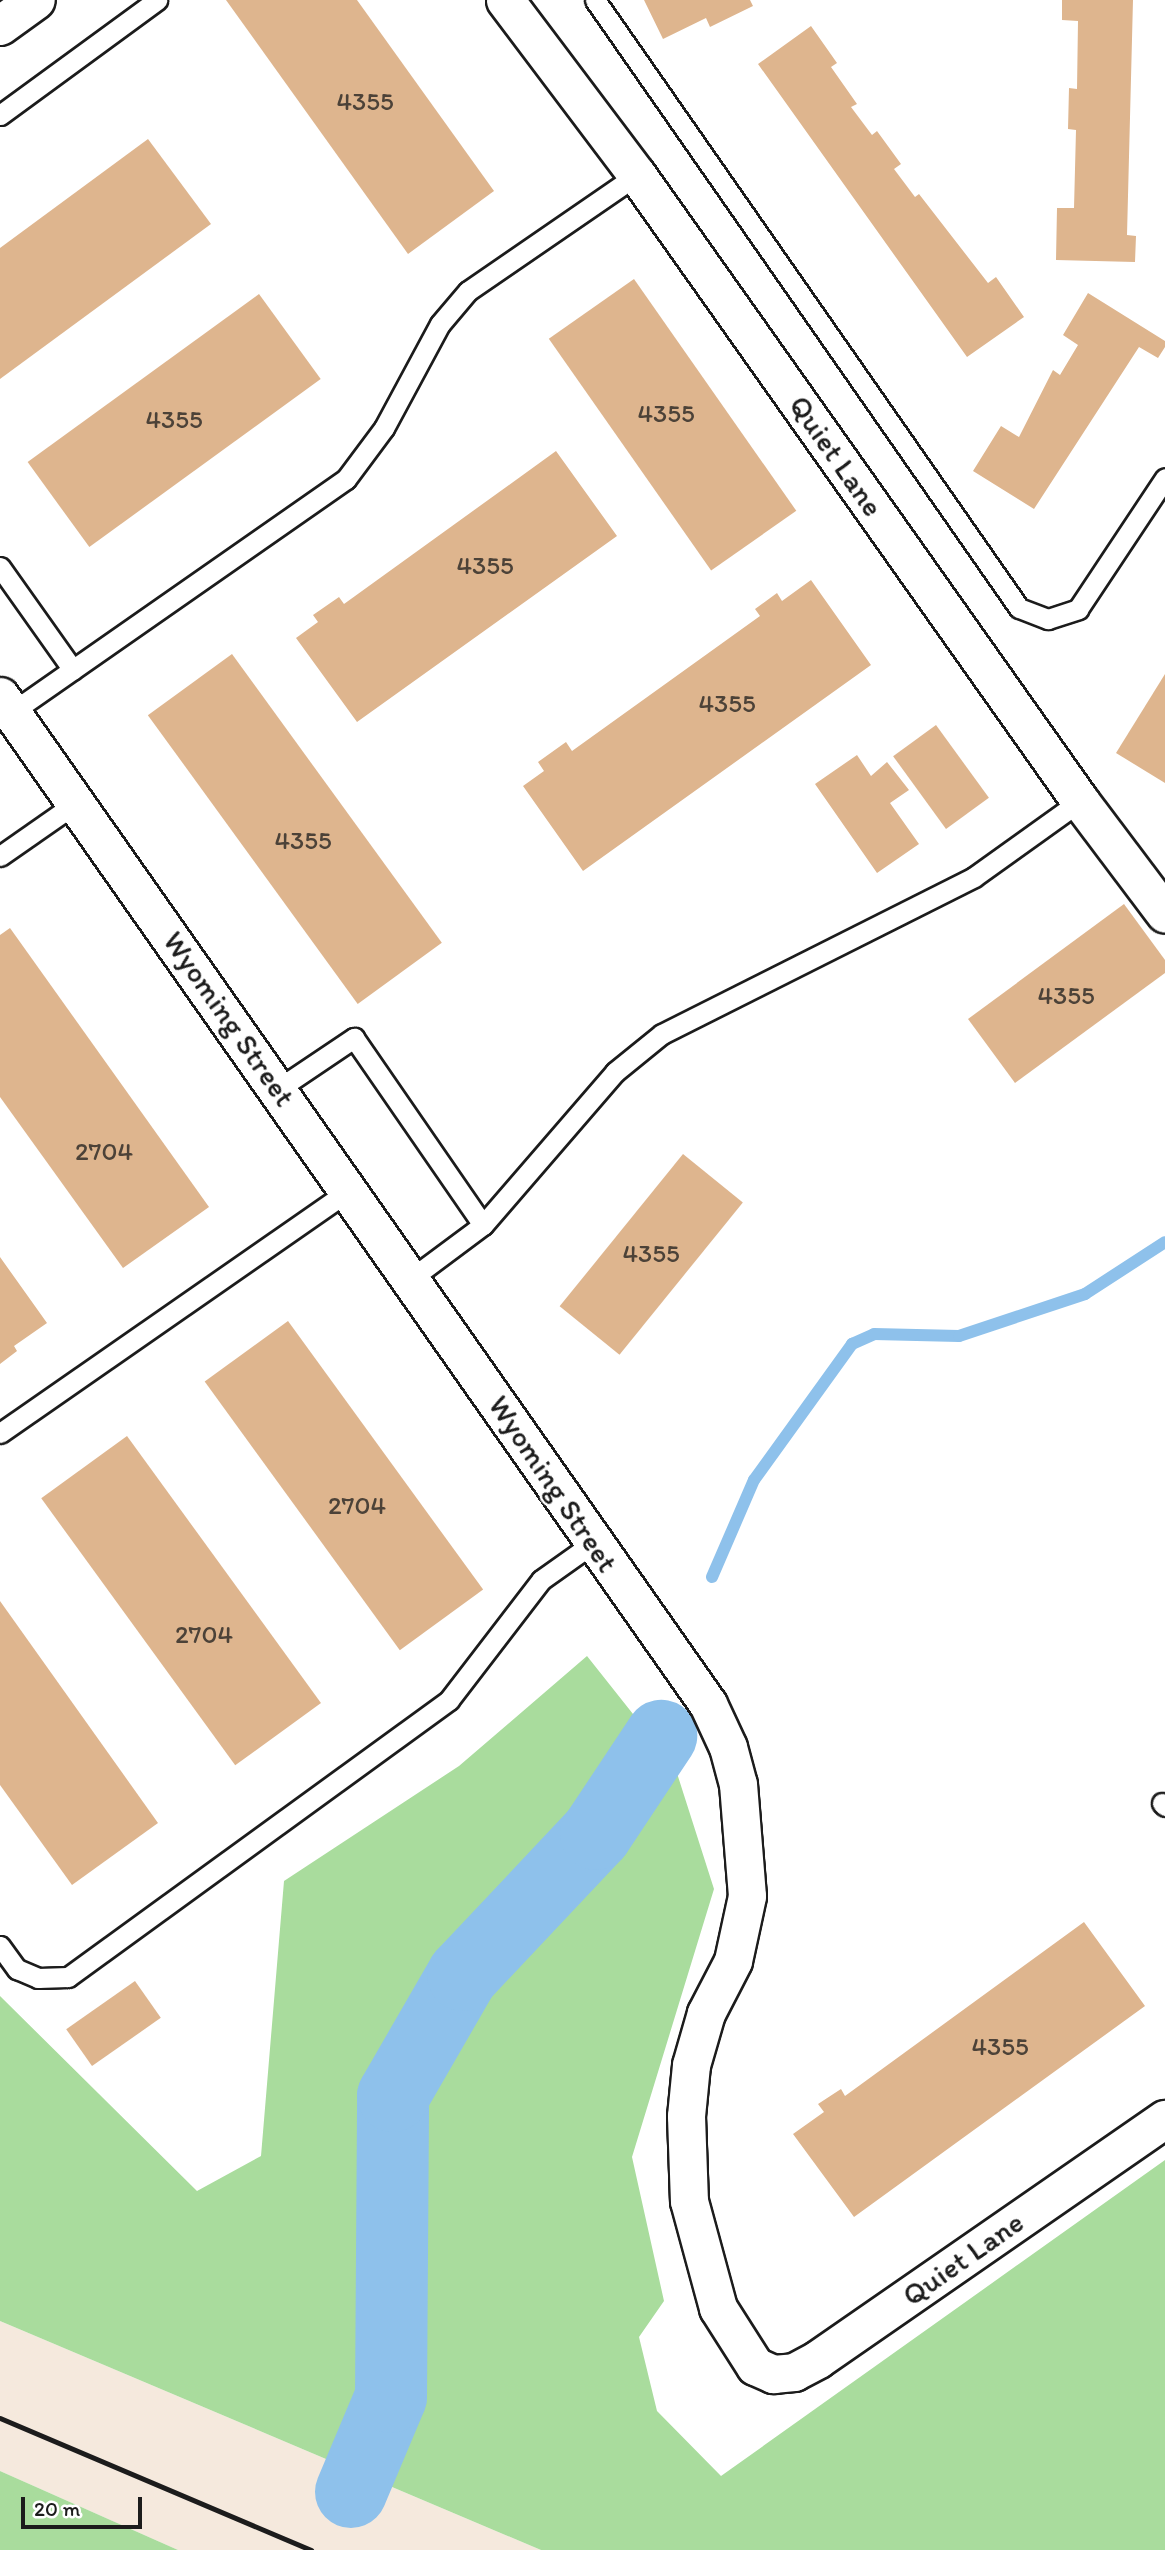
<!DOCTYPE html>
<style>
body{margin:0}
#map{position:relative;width:1165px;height:2550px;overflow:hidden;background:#fff;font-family:Itim,sans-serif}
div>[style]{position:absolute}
.built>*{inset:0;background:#f5e9dd}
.green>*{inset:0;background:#a9dc9d}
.stream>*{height:12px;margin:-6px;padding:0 6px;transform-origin:6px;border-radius:6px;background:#8ec1eb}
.river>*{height:72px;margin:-36px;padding:0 36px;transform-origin:36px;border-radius:36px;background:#8ec1eb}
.building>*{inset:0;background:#deb58e;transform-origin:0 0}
.roads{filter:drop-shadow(2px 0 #1c1c1c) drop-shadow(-2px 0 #1c1c1c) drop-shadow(0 2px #1c1c1c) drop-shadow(0 -2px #1c1c1c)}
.service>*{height:19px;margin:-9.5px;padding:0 9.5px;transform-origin:9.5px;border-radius:9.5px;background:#fff}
.minor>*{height:37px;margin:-18.5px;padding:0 18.5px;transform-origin:18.5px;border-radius:18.5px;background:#fff}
.secondary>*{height:38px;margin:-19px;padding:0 19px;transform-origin:19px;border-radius:19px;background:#fff}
.rail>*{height:5px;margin:-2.5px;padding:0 2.5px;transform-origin:2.5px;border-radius:2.5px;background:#1c1c1c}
span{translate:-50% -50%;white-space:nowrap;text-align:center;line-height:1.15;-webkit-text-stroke:5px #fff;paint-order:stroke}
.number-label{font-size:26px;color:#4c4238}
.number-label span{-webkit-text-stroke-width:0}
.street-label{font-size:30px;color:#1c1c1c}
.scale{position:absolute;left:21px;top:2497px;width:121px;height:32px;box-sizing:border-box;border:4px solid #1c1c1c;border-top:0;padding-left:9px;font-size:21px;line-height:24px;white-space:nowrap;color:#1c1c1c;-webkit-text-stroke:5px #fff;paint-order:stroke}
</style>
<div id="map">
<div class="built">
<div style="clip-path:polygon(0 2321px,541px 2550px,178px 2550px,0 2471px)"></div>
</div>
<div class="green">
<div style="clip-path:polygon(587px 1656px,675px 1767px,714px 1889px,632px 2157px,664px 2301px,639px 2337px,657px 2411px,721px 2476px,1165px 2160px,1165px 2550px,541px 2550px,0 2321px,0 1996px,197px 2191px,261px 2156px,284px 1881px,459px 1766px)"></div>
<div style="clip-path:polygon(0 2471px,178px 2550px,0 2550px)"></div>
</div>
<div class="stream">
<div style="left:712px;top:1577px;width:106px;rotate:-66.6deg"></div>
<div style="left:754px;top:1480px;width:168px;rotate:-54.2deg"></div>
<div style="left:852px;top:1344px;width:24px;rotate:-24deg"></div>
<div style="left:874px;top:1334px;width:85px;rotate:1.3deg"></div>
<div style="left:959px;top:1336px;width:133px;rotate:-18.4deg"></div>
<div style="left:1085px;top:1294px;width:95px;rotate:-33deg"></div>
</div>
<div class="river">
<div style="left:351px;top:2492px;width:103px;rotate:-67.2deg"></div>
<div style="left:391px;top:2397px;width:301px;rotate:-89.6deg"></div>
<div style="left:393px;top:2096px;width:140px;rotate:-60deg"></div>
<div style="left:463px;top:1975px;width:194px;rotate:-46.7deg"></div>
<div style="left:596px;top:1834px;width:118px;rotate:-56.4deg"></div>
</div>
<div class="building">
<div style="clip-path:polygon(226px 0,357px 0,494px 191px,408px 254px)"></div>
<div style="clip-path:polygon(644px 0,750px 0,753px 6px,710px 27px,706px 18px,663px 39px)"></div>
<div style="clip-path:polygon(1062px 0,1133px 0,1127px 235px,1136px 236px,1135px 262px,1056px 260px,1057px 208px,1074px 208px,1076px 130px,1068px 129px,1069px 88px,1077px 89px,1078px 21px,1062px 20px)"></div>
<div style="clip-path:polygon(811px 26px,837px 63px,831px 67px,857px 104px,851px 107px,872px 135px,877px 131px,901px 164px,894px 169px,915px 197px,919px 194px,988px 283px,996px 277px,1024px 317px,967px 357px,758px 64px)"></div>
<div style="clip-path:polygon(148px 139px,211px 224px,0 379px,0 248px)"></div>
<div style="left:634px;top:279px;width:283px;height:104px;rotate:55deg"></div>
<div style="clip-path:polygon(1088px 293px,1165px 341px,1165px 347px,1158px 358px,1139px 347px,1034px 509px,973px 471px,1001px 426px,1019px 437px,1053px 370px,1060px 375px,1078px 345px,1063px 335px)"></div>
<div style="left:259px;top:294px;width:105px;height:286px;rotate:54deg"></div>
<div style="clip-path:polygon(556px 451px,617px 536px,357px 722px,296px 638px,318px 622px,313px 615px,339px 597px,344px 604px)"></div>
<div style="clip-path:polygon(811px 580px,871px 665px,583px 871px,523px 786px,544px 771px,538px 762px,566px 742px,572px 751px,760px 616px,755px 609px,777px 593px,782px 601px)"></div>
<div style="left:232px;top:654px;width:357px;height:104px;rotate:54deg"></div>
<div style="clip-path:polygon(1165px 674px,1165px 783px,1116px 753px)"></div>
<div style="left:936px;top:725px;width:90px;height:53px;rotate:54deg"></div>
<div style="clip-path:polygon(857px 755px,871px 776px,887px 762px,909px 790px,890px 803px,919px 844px,877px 873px,815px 784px)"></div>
<div style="clip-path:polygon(1124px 904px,1165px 960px,1165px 973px,1015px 1083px,968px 1019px)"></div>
<div style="clip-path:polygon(10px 928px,209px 1207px,123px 1268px,0 1097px,0 935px)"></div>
<div style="left:683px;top:1154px;width:77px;height:196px;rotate:39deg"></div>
<div style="clip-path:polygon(0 1257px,47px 1323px,14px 1346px,17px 1351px,0 1364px)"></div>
<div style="left:288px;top:1321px;width:332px;height:103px;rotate:54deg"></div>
<div style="left:127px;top:1436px;width:330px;height:106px;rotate:54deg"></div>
<div style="clip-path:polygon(0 1601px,158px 1823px,72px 1885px,0 1785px)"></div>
<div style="clip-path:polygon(1084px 1922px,1145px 2006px,854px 2217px,793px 2134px,824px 2112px,818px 2104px,841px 2089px,845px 2096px)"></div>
<div style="left:135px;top:1981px;width:45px;height:84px;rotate:55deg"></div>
</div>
<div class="roads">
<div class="service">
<div style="left:595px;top:0;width:741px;rotate:55.11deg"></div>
<div style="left:1019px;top:608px;width:31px;rotate:21deg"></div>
<div style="left:1048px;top:619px;width:32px;rotate:-18deg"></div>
<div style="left:1078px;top:609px;width:157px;rotate:-56.4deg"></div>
<div style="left:0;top:115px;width:195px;rotate:-36.2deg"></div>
<div style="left:0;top:567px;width:126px;rotate:54.7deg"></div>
<div style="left:12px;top:712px;width:407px;rotate:-34.9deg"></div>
<div style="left:346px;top:479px;width:64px;rotate:-53.3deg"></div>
<div style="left:384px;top:428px;width:118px;rotate:-61.7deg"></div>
<div style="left:440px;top:324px;width:43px;rotate:-49.7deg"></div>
<div style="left:468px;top:291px;width:205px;rotate:-34.5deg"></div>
<div style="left:0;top:856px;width:93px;rotate:-34.9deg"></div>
<div style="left:278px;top:1089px;width:92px;rotate:-33.9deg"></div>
<div style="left:354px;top:1038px;width:227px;rotate:55.4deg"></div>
<div style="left:483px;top:1225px;width:89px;rotate:143.3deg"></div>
<div style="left:483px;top:1225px;width:202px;rotate:-49.2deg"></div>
<div style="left:615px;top:1072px;width:60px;rotate:-39deg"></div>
<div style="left:662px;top:1034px;width:349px;rotate:-26.7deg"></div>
<div style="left:974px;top:877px;width:130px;rotate:-35.6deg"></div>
<div style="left:0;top:1433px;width:426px;rotate:-34.8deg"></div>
<div style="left:1162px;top:1803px;width:4px;rotate:45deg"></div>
<div style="left:0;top:1946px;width:29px;rotate:54deg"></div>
<div style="left:17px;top:1969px;width:23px;rotate:23deg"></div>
<div style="left:38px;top:1978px;width:30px;rotate:-2deg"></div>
<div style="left:68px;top:1977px;width:471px;rotate:-36deg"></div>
<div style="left:449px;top:1700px;width:151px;rotate:-52.5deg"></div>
<div style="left:541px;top:1580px;width:64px;rotate:-35.4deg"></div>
</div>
<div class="minor">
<div style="left:505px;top:0;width:219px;rotate:53deg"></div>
<div style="left:637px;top:175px;width:767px;rotate:54.71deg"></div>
<div style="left:1080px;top:801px;width:141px;rotate:53deg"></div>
<div style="left:0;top:696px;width:1232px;rotate:54.92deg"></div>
<div style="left:708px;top:1704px;width:47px;rotate:65.1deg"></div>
<div style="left:728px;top:1747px;width:38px;rotate:75deg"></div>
<div style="left:738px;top:1784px;width:112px;rotate:85.4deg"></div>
<div style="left:747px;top:1896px;width:66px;rotate:102.2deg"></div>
<div style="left:733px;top:1961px;width:59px;rotate:117.4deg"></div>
<div style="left:706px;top:2013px;width:54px;rotate:106.1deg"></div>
<div style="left:691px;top:2065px;width:51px;rotate:95.6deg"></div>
<div style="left:686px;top:2116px;width:85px;rotate:88deg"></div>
<div style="left:689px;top:2201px;width:111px;rotate:74.8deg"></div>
<div style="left:718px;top:2308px;width:69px;rotate:57.5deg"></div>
<div style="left:755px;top:2366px;width:20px;rotate:24deg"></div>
<div style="left:773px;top:2374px;width:21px;rotate:-5deg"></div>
<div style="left:794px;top:2372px;width:27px;rotate:-28deg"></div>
<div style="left:818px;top:2359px;width:422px;rotate:-34.7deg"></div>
</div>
<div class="secondary">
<div style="left:0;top:26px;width:44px;rotate:-35.8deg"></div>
</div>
</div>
<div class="rail">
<div style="left:0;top:2418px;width:338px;rotate:23deg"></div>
</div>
<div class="number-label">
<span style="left:365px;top:102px">4355</span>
<span style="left:666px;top:414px">4355</span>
<span style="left:174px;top:420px">4355</span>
<span style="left:485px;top:566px">4355</span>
<span style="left:727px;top:704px">4355</span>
<span style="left:303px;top:841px">4355</span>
<span style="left:1066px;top:996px">4355</span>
<span style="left:104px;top:1152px">2704</span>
<span style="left:651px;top:1254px">4355</span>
<span style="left:357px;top:1506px">2704</span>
<span style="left:204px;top:1635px">2704</span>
<span style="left:1000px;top:2047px">4355</span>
</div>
<div class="street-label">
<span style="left:836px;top:456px;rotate:55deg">Quiet Lane</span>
<span style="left:229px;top:1019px;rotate:55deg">Wyoming Street</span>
<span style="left:553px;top:1484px;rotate:56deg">Wyoming Street</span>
<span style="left:963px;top:2259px;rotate:-35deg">Quiet Lane</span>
</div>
<div class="scale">20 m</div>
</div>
